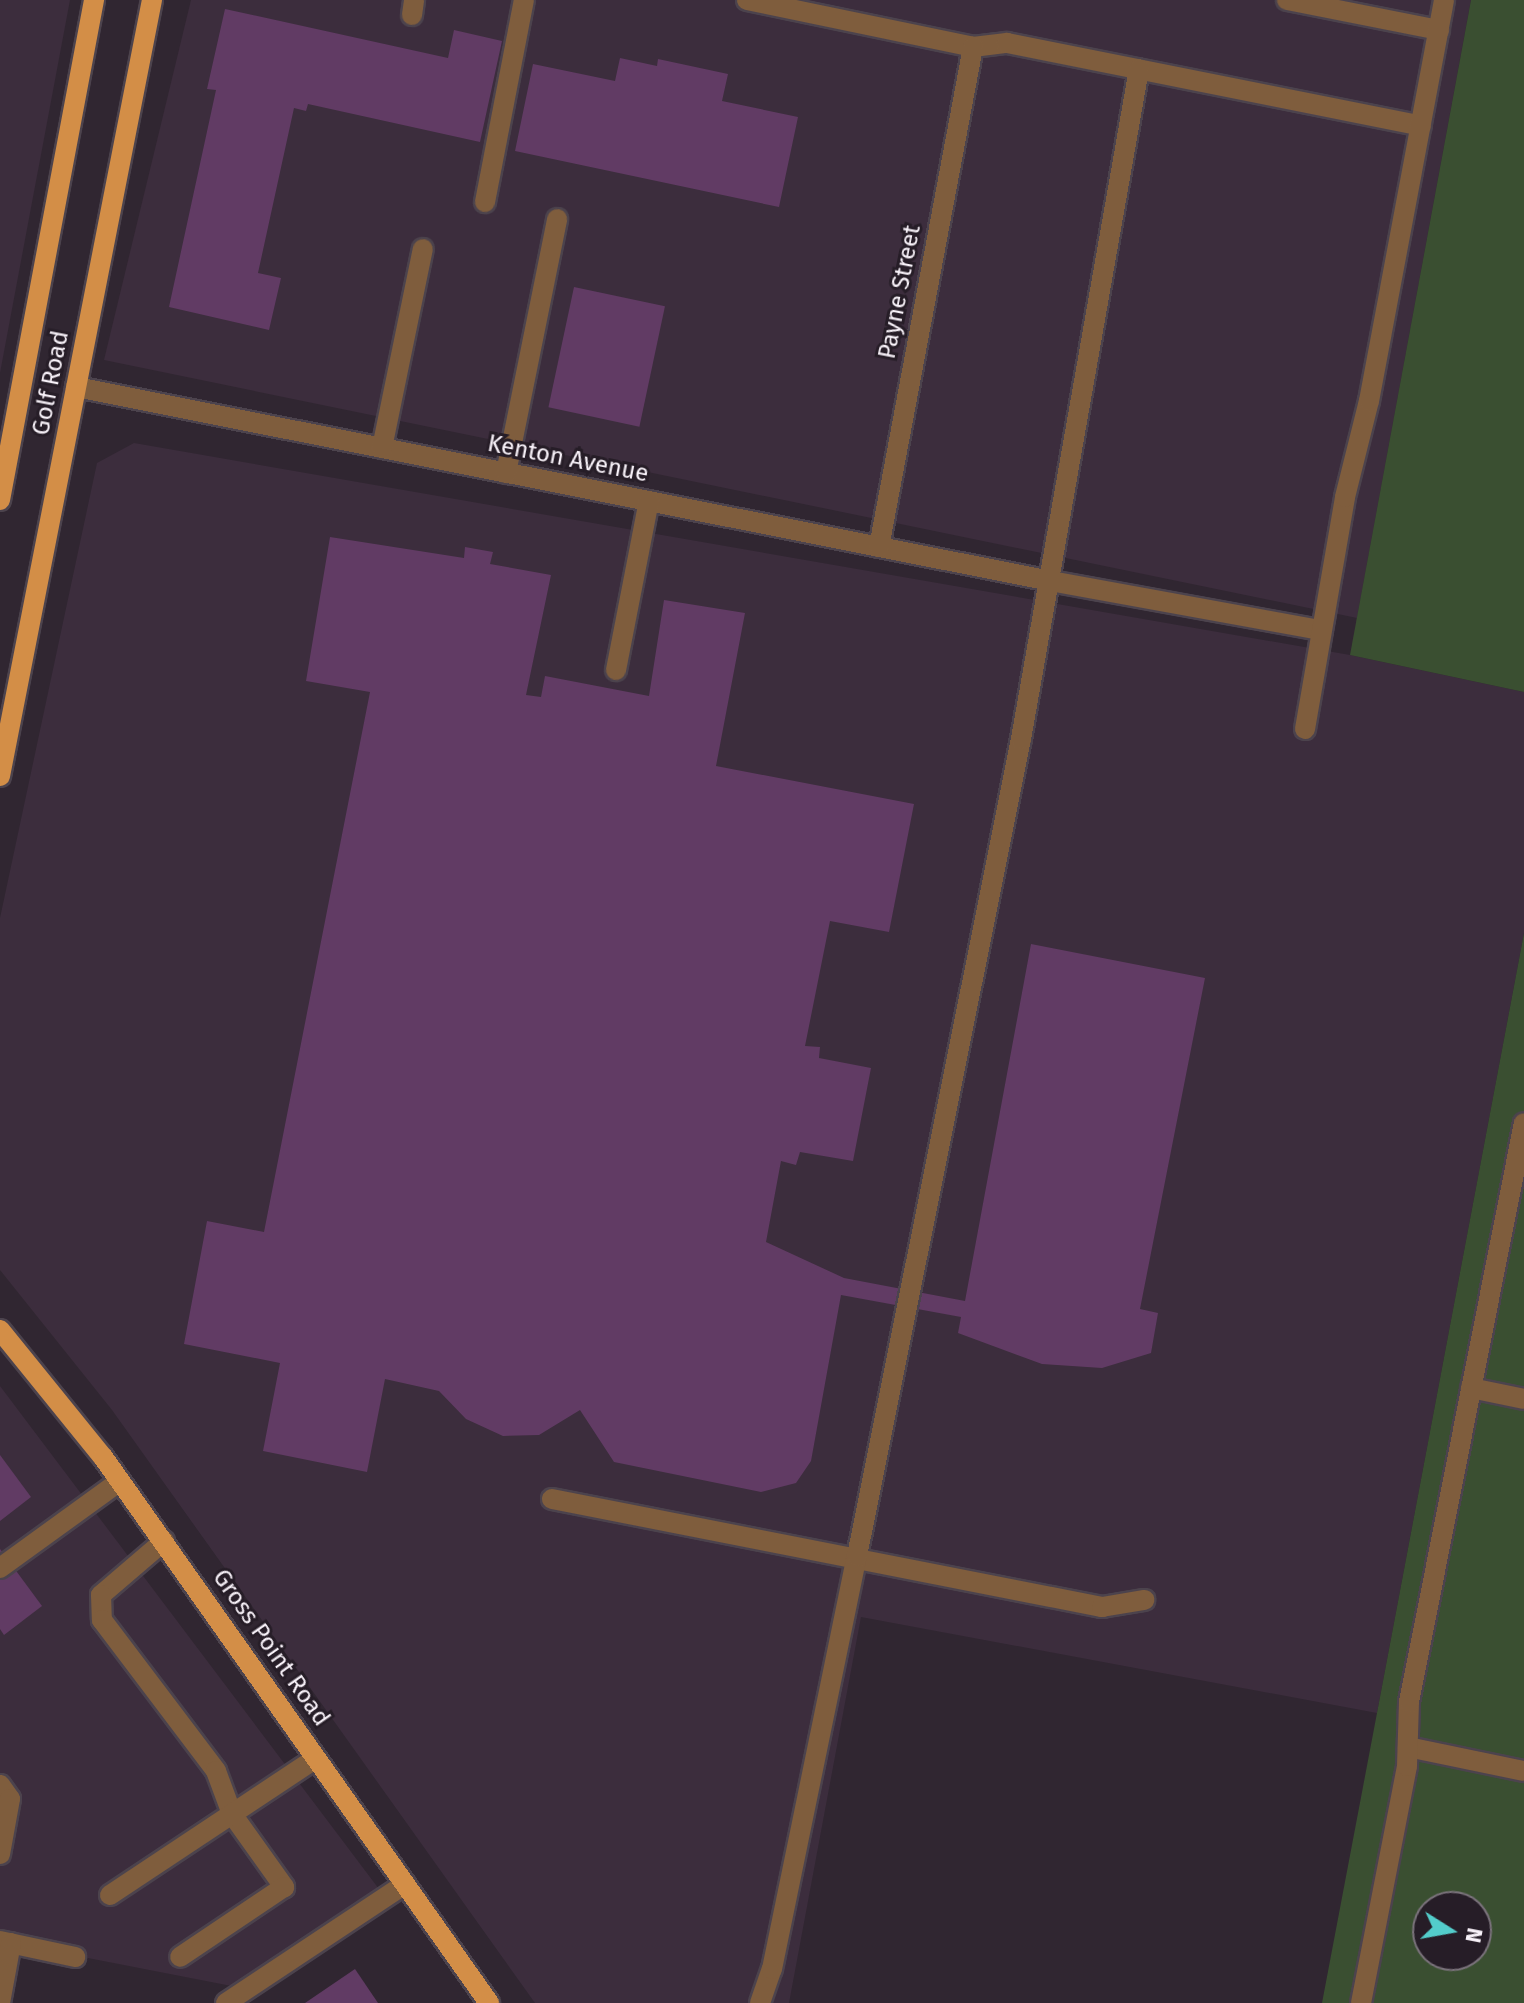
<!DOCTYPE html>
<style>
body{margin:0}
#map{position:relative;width:1524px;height:2003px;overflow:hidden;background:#302631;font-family:"Fira Sans",sans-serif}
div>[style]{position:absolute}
.built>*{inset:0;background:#3c2d3d}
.green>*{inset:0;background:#3a4f31}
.building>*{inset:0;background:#613b64;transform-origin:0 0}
.roads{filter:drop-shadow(2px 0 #4c434d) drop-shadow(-2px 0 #4c434d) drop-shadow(0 2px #4c434d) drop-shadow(0 -2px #4c434d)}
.minor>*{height:20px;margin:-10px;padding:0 10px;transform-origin:10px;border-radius:10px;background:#7f5d3d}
.major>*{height:20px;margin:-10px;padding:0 10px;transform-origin:10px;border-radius:10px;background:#d38e47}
span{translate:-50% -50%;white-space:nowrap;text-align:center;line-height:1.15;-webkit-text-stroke:6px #261d27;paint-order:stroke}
.street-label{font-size:24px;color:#f8f2f9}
.north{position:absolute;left:1412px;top:1891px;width:80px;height:80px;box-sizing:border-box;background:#261d27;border:2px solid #7a727b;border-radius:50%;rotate:101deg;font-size:22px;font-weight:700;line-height:32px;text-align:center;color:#f8f2f9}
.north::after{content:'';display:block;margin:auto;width:28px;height:36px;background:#53cdcb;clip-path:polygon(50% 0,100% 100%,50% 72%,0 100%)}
</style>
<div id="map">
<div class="built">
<div style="clip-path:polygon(0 0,70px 0,0 373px)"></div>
<div style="clip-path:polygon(191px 0,1471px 0,1357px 618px,104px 360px)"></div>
<div style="clip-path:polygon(134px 443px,1350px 655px,1524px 692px,1524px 933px,1377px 1713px,861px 1617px,789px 2003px,535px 2003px,112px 1410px,0 1270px,0 918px,97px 463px)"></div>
<div style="clip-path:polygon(0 1386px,385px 1897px,247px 1989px,11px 1943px,0 2003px)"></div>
</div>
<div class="green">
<div style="clip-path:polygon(1471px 0,1524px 0,1524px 692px,1350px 655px)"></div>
<div style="clip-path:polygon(evenodd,1524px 933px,1524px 2003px,1322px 2003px,1377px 1713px,1524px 933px,1428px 1907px,1476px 1907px,1476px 1955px,1428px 1955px,1428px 1907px)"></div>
</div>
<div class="building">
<div style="clip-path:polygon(225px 9px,448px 58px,454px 30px,502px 41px,480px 142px,308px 104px,306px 111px,294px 108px,258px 273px,281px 278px,269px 330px,169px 307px,216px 90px,207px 89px)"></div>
<div style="clip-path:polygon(620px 58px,657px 66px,658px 59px,728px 74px,722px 101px,798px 117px,779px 207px,515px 151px,533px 64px,615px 81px)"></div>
<div style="left:574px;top:287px;width:93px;height:123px;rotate:12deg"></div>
<div style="clip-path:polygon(330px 537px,464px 558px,465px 547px,493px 552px,490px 564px,551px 575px,526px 695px,541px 697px,545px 676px,649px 696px,664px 600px,745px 613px,716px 766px,914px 804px,889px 932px,830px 921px,805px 1046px,820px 1047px,819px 1058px,871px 1068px,853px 1161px,800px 1152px,796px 1165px,781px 1161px,766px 1242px,844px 1278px,965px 1301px,1031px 944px,1205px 978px,1140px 1309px,1158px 1313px,1151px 1353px,1102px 1368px,1042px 1364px,958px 1333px,961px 1317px,841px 1295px,811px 1461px,796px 1483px,761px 1492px,614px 1462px,580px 1410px,539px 1435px,503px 1436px,466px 1419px,439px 1391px,385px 1379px,367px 1472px,263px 1451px,280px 1363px,184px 1344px,207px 1221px,264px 1232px,370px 692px,306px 681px)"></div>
<div style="clip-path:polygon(0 1455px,31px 1497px,0 1521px)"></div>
<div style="clip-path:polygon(0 1549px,42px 1606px,4px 1635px,0 1629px)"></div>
<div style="clip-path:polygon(355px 1969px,378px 2003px,305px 2003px)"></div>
</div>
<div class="roads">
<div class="minor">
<div style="left:747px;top:0;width:231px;rotate:11.7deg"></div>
<div style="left:1287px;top:0;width:155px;rotate:11.2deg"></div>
<div style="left:412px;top:15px;width:15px;rotate:-82deg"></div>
<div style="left:973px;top:47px;width:34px;rotate:-7deg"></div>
<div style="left:1007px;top:43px;width:422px;rotate:11.3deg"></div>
<div style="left:485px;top:202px;width:206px;rotate:-79.1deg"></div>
<div style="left:76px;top:387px;width:993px;rotate:11.26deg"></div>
<div style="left:1050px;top:581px;width:274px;rotate:10.3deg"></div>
<div style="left:382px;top:448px;width:203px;rotate:-78.4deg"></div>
<div style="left:506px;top:473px;width:259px;rotate:-78.6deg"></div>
<div style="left:879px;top:547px;width:509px;rotate:-79.35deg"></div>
<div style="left:616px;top:670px;width:172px;rotate:-79deg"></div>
<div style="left:1305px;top:729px;width:235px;rotate:-80.2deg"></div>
<div style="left:1345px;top:497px;width:99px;rotate:-76deg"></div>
<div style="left:1369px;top:401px;width:408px;rotate:-79.4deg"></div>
<div style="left:1471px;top:1388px;width:54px;rotate:11.7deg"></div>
<div style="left:552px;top:1499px;width:561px;rotate:11.11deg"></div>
<div style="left:1102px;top:1607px;width:43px;rotate:-9.5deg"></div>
<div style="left:164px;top:1541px;width:83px;rotate:139.4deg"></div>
<div style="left:101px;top:1595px;width:25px;rotate:88deg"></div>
<div style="left:102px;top:1620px;width:189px;rotate:52.9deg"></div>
<div style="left:216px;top:1771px;width:46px;rotate:69.6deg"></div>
<div style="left:232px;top:1814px;width:90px;rotate:54.5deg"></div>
<div style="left:284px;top:1887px;width:125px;rotate:146.1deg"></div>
<div style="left:0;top:1568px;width:148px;rotate:-35.9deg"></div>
<div style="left:1408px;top:1747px;width:118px;rotate:11.7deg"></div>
<div style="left:0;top:1785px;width:17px;rotate:54deg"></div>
<div style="left:10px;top:1799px;width:56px;rotate:100.3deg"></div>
<div style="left:110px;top:1895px;width:247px;rotate:-33.6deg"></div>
<div style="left:0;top:1941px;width:77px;rotate:12deg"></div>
<div style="left:0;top:2003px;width:61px;rotate:-79.6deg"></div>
<div style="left:226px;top:2003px;width:215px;rotate:-33.6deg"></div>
<div style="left:760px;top:2003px;width:36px;rotate:-71deg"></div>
<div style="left:772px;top:1969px;width:422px;rotate:-78.4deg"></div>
<div style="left:857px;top:1556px;width:833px;rotate:-78.65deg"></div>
<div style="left:1021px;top:739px;width:680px;rotate:-80.01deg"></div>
<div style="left:1361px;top:2003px;width:241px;rotate:-79deg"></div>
<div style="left:1407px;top:1766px;width:64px;rotate:-88.2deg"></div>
<div style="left:1409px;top:1702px;width:590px;rotate:-78.77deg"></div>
</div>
<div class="major">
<div style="left:0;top:500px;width:509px;rotate:-79.35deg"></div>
<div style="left:0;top:776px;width:791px;rotate:-78.92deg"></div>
<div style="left:0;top:1330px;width:164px;rotate:51deg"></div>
<div style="left:103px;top:1457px;width:669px;rotate:54.74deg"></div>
</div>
</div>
<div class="street-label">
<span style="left:900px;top:292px;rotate:-79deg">Payne Street</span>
<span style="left:51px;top:383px;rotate:-79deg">Golf Road</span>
<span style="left:568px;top:459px;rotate:11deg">Kenton Avenue</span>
<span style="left:271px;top:1648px;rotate:55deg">Gross Point Road</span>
</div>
<div class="north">N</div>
</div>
